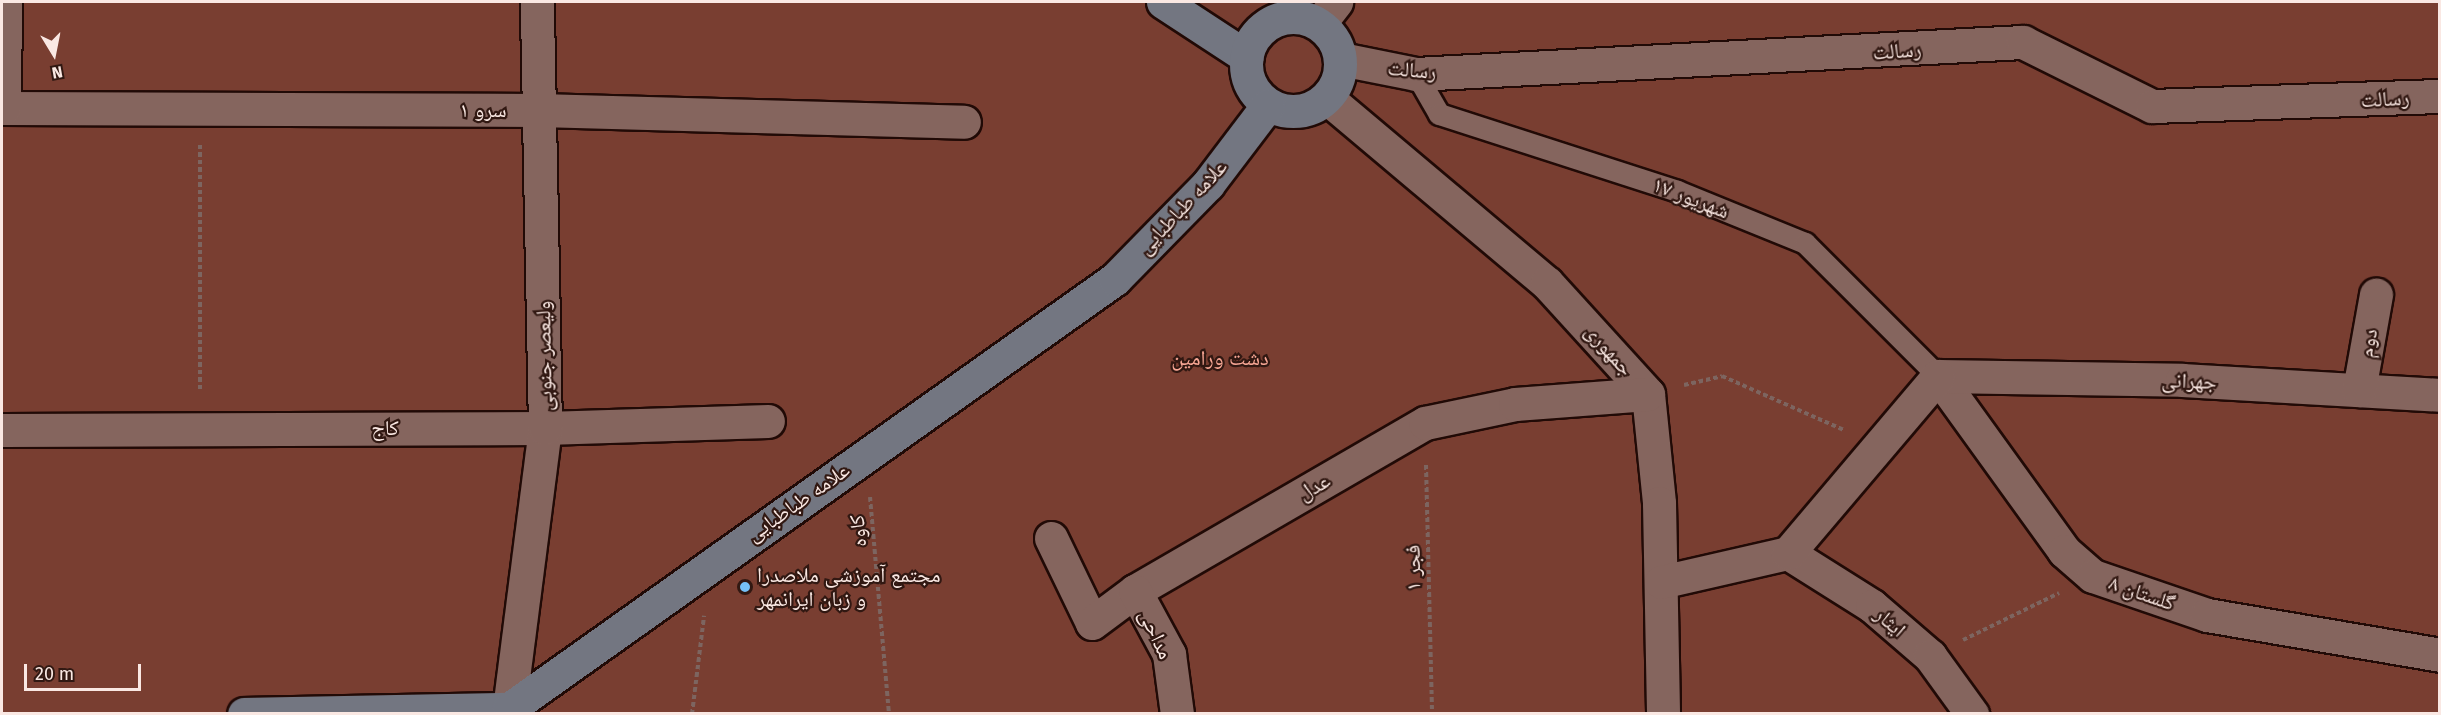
<!DOCTYPE html>
<meta charset="utf-8">
<style>
body{margin:0}
#map{position:relative;width:2441px;height:715px;overflow:hidden;background:#3c211c;font-family:"Fira Sans","Noto Naskh Arabic",sans-serif}
div>[style]{position:absolute}
.green>*{inset:0;background:#793e31;transform-origin:0 0}
.path>*{height:4px;margin-top:-2px;transform-origin:0;background:repeating-linear-gradient(90deg,#7d6560 0 4.5px,transparent 0 7.5px)}
.roads{filter:drop-shadow(2px 0 #210a06) drop-shadow(-2px 0 #210a06) drop-shadow(0 2px #210a06) drop-shadow(0 -2px #210a06)}
.lane>*{height:21px;margin:-10.5px;padding:0 10.5px;transform-origin:10.5px;border-radius:10.5px;background:#85655e}
.street>*{height:33px;margin:-16.5px;padding:0 16.5px;transform-origin:16.5px;border-radius:16.5px;background:#85655e}
.secondary>*{height:33px;margin:-16.5px;padding:0 16.5px;transform-origin:16.5px;border-radius:16.5px;background:#737681}
.secondary>.ring{margin:-16.5px;padding:0;box-sizing:content-box;background:none;border:33px solid #737681;border-radius:50%}
.dots>*{width:16px;height:16px;translate:-50% -50%;box-sizing:border-box;border:3px solid #311812;border-radius:50%}
span{translate:-50% -50%;white-space:nowrap;text-align:center;line-height:1.15;-webkit-text-stroke:4.5px #311812;paint-order:stroke}
.street-label{font-size:21px;color:#fae8e3}
.park-label{font-size:21px;color:#f8a795}
.poi-label{font-size:21px;color:#fae8e3}
.left{translate:0 -50%;text-align:left}
.frame{position:absolute;inset:0;border:3px solid #fae8e3;pointer-events:none}
.north{position:absolute;left:24px;top:24px;width:60px;height:60px;-webkit-text-stroke:4px #311812;paint-order:stroke;rotate:170deg;font-size:16px;font-weight:700;line-height:24px;text-align:center;color:#fae8e3}
.north::after{content:'';display:block;margin:auto;width:21px;height:27px;background:#fae8e3;clip-path:polygon(50% 0,100% 100%,50% 72%,0 100%)}
.scale{position:absolute;left:24px;top:664px;width:117px;height:27px;box-sizing:border-box;border:3px solid #fae8e3;border-top:0;padding-left:8px;font-size:18px;line-height:21px;white-space:nowrap;color:#fae8e3;-webkit-text-stroke:4px #311812;paint-order:stroke}
</style>
<div id="map">
<div class="green">
<div style="left:2px;top:2px;width:2437px;height:711px"></div>
</div>
<div class="path">
<div style="left:200px;top:145px;width:247px;rotate:90deg"></div>
<div style="left:1684px;top:385px;width:39px;rotate:-13deg"></div>
<div style="left:1722px;top:376px;width:133px;rotate:23.9deg"></div>
<div style="left:1426px;top:465px;width:249px;rotate:88.6deg"></div>
<div style="left:870px;top:497px;width:218px;rotate:85deg"></div>
<div style="left:1963px;top:640px;width:107px;rotate:-26.1deg"></div>
<div style="left:692px;top:714px;width:99px;rotate:-83deg"></div>
</div>
<div class="roads">
<div class="lane">
<div style="left:1416px;top:74px;width:46px;rotate:60.1deg"></div>
<div style="left:1439px;top:114px;width:250px;rotate:17.9deg"></div>
<div style="left:1677px;top:191px;width:138px;rotate:22.1deg"></div>
<div style="left:1805px;top:243px;width:188px;rotate:45deg"></div>
</div>
<div class="street">
<div style="left:1319px;top:24px;width:28px;rotate:-52deg"></div>
<div style="left:1341px;top:59px;width:76px;rotate:11.3deg"></div>
<div style="left:1416px;top:74px;width:608px;rotate:-3.02deg"></div>
<div style="left:2023px;top:42px;width:144px;rotate:26.4deg"></div>
<div style="left:2152px;top:106px;width:288px;rotate:-2deg"></div>
<div style="left:1327px;top:98px;width:287px;rotate:40.1deg"></div>
<div style="left:1547px;top:283px;width:150px;rotate:47.7deg"></div>
<div style="left:1648px;top:394px;width:110px;rotate:84.2deg"></div>
<div style="left:1659px;top:503px;width:211px;rotate:88.9deg"></div>
<div style="left:2px;top:108px;width:537px;rotate:0.21deg"></div>
<div style="left:539px;top:110px;width:425px;rotate:1.6deg"></div>
<div style="left:4px;top:108px;width:106px;rotate:-89.5deg"></div>
<div style="left:1938px;top:376px;width:216px;rotate:54.2deg"></div>
<div style="left:2064px;top:551px;width:38px;rotate:41deg"></div>
<div style="left:2093px;top:576px;width:120px;rotate:18.9deg"></div>
<div style="left:2207px;top:615px;width:236px;rotate:9.7deg"></div>
<div style="left:1938px;top:376px;width:244px;rotate:0.9deg"></div>
<div style="left:2182px;top:380px;width:258px;rotate:3.3deg"></div>
<div style="left:2359px;top:390px;width:97px;rotate:-79.9deg"></div>
<div style="left:2px;top:430px;width:543px;rotate:-0.21deg"></div>
<div style="left:545px;top:428px;width:223px;rotate:-1.8deg"></div>
<div style="left:1051px;top:538px;width:94px;rotate:64.2deg"></div>
<div style="left:1092px;top:623px;width:54px;rotate:-36.7deg"></div>
<div style="left:1135px;top:591px;width:335px;rotate:-30.1deg"></div>
<div style="left:1425px;top:423px;width:92px;rotate:-11.9deg"></div>
<div style="left:1515px;top:404px;width:133px;rotate:-4.3deg"></div>
<div style="left:1788px;top:553px;width:99px;rotate:32.2deg"></div>
<div style="left:1872px;top:606px;width:77px;rotate:40.8deg"></div>
<div style="left:1930px;top:656px;width:72px;rotate:54.1deg"></div>
<div style="left:1661px;top:582px;width:130px;rotate:-12.9deg"></div>
<div style="left:1788px;top:553px;width:232px;rotate:-49.7deg"></div>
<div style="left:1135px;top:591px;width:72px;rotate:61.6deg"></div>
<div style="left:1169px;top:654px;width:61px;rotate:82.4deg"></div>
<div style="left:509px;top:709px;width:283px;rotate:-82.7deg"></div>
<div style="left:545px;top:428px;width:426px;rotate:-91.1deg"></div>
</div>
<div class="secondary">
<div style="left:1163px;top:2px;width:100px;rotate:33.2deg"></div>
<div class="ring" style="left:1246px;top:17px;width:61px;height:61px"></div>
<div style="left:244px;top:714px;width:265px;rotate:-1.1deg"></div>
<div style="left:509px;top:709px;width:743px;rotate:-35.36deg"></div>
<div style="left:1115px;top:279px;width:133px;rotate:-45.6deg"></div>
<div style="left:1208px;top:184px;width:99px;rotate:-52.8deg"></div>
</div>
</div>
<div class="dots">
<div style="left:745px;top:587px;background:#75c0f6"></div>
</div>
<div class="street-label">
<span style="left:1897px;top:51px;rotate:-4deg">رسالت</span>
<span style="left:1412px;top:70px;rotate:5deg">رسالت</span>
<span style="left:2385px;top:99px;rotate:-3deg">رسالت</span>
<span style="left:483px;top:110px">سرو ۱</span>
<span style="left:1691px;top:198px;rotate:21deg">۱۷ شهریور</span>
<span style="left:1182px;top:207px;rotate:-47deg">علامه طباطبایی</span>
<span style="left:2368px;top:343px;rotate:-80deg">دوم</span>
<span style="left:1609px;top:350px;rotate:48deg">جمهوری</span>
<span style="left:544px;top:356px;rotate:-91deg">ولیعصر جنوبی</span>
<span style="left:2189px;top:381px;rotate:2deg">جهرانی</span>
<span style="left:385px;top:428px">کاج</span>
<span style="left:1314px;top:487px;rotate:-30deg">عدل</span>
<span style="left:798px;top:502px;rotate:-35deg">علامه طباطبایی</span>
<span style="left:858px;top:531px;rotate:-95deg">کاوه</span>
<span style="left:1413px;top:568px;rotate:-91deg">فجر ۱</span>
<span style="left:2142px;top:593px;rotate:19deg">گلستان ۸</span>
<span style="left:1890px;top:622px;rotate:41deg">ایثار</span>
<span style="left:1156px;top:634px;rotate:65deg">مداحی</span>
</div>
<div class="park-label">
<span style="left:1220px;top:358px">دشت ورامین</span>
</div>
<div class="poi-label">
<span class="left" style="left:757px;top:587px">مجتمع آموزشی ملاصدرا<br>و زبان ایرانمهر</span>
</div>
<div class="frame"></div>
<div class="north">N</div>
<div class="scale">20 m</div>
</div>
